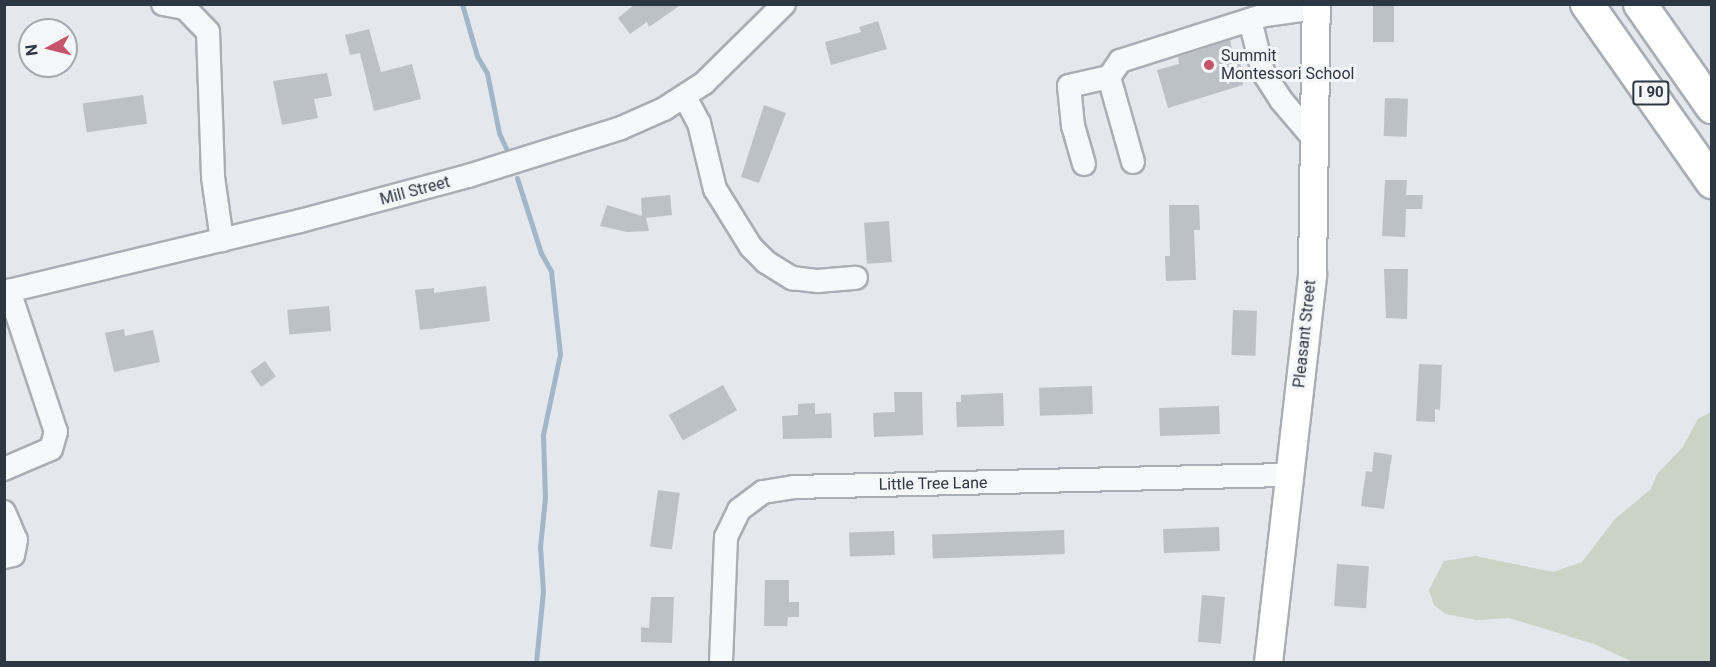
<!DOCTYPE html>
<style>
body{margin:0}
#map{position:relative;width:1716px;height:667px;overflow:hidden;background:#e4e7eb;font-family:Roboto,sans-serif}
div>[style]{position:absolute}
.green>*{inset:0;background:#cad4c6}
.stream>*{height:5px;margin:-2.5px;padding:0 2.5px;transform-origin:2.5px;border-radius:2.5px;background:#a3b6c8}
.building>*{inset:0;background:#bcc1c8;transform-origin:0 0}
.roads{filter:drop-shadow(2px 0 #a9aeb5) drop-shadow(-2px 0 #a9aeb5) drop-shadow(0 2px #a9aeb5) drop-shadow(0 -2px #a9aeb5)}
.minor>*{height:22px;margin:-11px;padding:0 11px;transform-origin:11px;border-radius:11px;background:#f7f8fa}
.major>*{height:27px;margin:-13.5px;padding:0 13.5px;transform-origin:13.5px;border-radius:13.5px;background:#fff}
.highway>*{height:32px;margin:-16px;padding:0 16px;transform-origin:16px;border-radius:16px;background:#fff}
.dots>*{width:16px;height:16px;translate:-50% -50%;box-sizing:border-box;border:3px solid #f4f6f8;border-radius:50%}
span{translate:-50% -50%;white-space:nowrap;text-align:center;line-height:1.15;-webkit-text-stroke:6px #f4f6f8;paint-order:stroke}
.shield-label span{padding:2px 4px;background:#f4f6f8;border:2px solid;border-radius:4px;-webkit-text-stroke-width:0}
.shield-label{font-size:15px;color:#2d3643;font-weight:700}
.poi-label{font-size:16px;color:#2d3643}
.left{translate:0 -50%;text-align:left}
.street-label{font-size:16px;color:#2d3643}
.frame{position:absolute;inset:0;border:6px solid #2d3643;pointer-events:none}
.north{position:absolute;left:18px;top:18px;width:60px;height:60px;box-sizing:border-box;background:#f4f6f8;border:2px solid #a4a9b0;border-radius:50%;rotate:263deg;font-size:16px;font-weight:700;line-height:24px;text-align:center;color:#2d3643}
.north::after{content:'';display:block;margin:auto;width:21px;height:27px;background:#c5546a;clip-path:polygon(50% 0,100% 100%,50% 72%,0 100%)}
</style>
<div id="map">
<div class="green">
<div style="clip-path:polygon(1711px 412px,1711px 662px,1633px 662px,1594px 644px,1509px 618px,1477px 620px,1446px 614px,1434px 605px,1429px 590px,1444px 561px,1475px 556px,1553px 572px,1582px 562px,1615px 519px,1651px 489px,1657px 474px,1682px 448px,1698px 419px)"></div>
</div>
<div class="stream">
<div style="left:462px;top:4px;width:54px;rotate:73.9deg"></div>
<div style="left:477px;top:56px;width:20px;rotate:60deg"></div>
<div style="left:487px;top:73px;width:61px;rotate:78.7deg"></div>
<div style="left:499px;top:133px;width:19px;rotate:65deg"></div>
<div style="left:517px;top:178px;width:79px;rotate:72.3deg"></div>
<div style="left:541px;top:253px;width:21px;rotate:61deg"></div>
<div style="left:551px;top:271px;width:83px;rotate:83.8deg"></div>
<div style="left:560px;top:354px;width:83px;rotate:101.9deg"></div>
<div style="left:543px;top:435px;width:62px;rotate:88.2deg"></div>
<div style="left:545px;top:497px;width:50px;rotate:95.7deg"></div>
<div style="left:540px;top:547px;width:44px;rotate:86.1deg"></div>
<div style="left:543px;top:591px;width:71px;rotate:95.6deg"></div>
</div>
<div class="building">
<div style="clip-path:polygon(635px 4px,682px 4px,649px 27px,647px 22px,630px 34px,618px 18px)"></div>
<div style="left:1373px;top:4px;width:21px;height:38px"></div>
<div style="clip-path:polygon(878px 21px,887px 49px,831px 65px,825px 42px,861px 32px,859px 27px)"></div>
<div style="clip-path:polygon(369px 29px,381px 72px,412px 64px,421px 99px,374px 111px,360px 53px,350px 55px,345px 35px)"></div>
<div style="clip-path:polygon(1230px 40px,1233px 54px,1239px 52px,1243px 85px,1168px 108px,1157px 70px,1179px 64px,1178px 57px)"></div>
<div style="clip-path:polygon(327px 73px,332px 96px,314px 99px,318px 118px,282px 125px,273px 81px)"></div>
<div style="left:143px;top:95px;width:29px;height:61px;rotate:82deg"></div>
<div style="left:1385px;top:98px;width:23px;height:38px;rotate:2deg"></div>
<div style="clip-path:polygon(764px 105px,786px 113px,759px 183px,741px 177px)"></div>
<div style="clip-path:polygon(1385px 180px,1407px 180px,1406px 195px,1423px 195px,1422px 209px,1406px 209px,1405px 237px,1382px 236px)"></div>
<div style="clip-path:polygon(670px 195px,672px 215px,646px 218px,649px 231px,627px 232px,600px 226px,607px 205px,642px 216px,641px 198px)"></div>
<div style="clip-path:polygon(1169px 205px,1199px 205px,1200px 230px,1194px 230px,1196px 280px,1166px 281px,1165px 256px,1170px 256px)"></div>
<div style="left:889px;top:221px;width:41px;height:25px;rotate:86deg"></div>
<div style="clip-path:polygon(1384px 269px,1408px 269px,1407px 319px,1386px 318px)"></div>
<div style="clip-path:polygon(486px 286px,490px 321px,420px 330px,415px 290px,434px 288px,434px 293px)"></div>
<div style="left:329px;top:306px;width:25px;height:42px;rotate:85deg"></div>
<div style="left:1233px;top:310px;width:24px;height:45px;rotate:2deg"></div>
<div style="clip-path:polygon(124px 329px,125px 336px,153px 330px,160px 362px,114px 372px,105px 333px)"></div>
<div style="left:265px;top:361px;width:19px;height:18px;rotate:55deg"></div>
<div style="clip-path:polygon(1419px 364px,1442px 365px,1440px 410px,1435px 409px,1435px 422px,1416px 421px)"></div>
<div style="left:723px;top:385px;width:29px;height:62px;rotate:61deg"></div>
<div style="left:1092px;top:386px;width:28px;height:53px;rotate:88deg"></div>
<div style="clip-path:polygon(894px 392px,922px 392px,923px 435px,874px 437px,873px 413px,895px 412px)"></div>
<div style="clip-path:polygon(1003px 393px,1004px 426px,957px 427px,956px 402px,961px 402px,961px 395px)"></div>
<div style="clip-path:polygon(815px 403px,815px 414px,831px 413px,832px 438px,783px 439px,782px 416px,798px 415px,798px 404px)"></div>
<div style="left:1219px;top:406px;width:28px;height:60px;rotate:88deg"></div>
<div style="clip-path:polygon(1374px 452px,1392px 455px,1384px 509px,1361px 506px,1366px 471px,1372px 472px)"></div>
<div style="left:658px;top:490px;width:22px;height:57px;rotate:8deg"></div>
<div style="left:1219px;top:527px;width:24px;height:56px;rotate:88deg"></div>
<div style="left:1064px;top:530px;width:24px;height:132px;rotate:88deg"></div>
<div style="left:894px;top:531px;width:24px;height:45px;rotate:88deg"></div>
<div style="left:1337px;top:564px;width:32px;height:42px;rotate:4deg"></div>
<div style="clip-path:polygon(765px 580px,789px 580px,789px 602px,799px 602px,799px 617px,788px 617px,787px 626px,764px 626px)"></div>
<div style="left:1202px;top:595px;width:23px;height:47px;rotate:5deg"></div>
<div style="clip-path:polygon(651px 597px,674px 597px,672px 643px,641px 642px,641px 627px,649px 628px)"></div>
</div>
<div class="roads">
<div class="minor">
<div style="left:163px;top:4px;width:22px;rotate:10deg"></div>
<div style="left:185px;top:8px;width:33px;rotate:46deg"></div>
<div style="left:208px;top:32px;width:145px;rotate:88deg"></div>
<div style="left:213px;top:177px;width:64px;rotate:81.9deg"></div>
<div style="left:1250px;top:20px;width:54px;rotate:76deg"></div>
<div style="left:1263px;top:72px;width:33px;rotate:57deg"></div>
<div style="left:1281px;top:100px;width:52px;rotate:49.6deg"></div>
<div style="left:685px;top:97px;width:30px;rotate:62deg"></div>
<div style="left:699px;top:123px;width:68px;rotate:76.4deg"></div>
<div style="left:715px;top:189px;width:68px;rotate:58.2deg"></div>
<div style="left:751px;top:247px;width:21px;rotate:45deg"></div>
<div style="left:766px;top:262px;width:31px;rotate:32deg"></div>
<div style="left:792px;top:278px;width:26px;rotate:7deg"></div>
<div style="left:818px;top:281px;width:38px;rotate:-5deg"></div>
<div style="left:1133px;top:162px;width:88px;rotate:-105.8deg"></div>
<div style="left:1109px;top:77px;width:19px;rotate:-55deg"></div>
<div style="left:1120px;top:61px;width:152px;rotate:-17.6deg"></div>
<div style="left:1265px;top:15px;width:51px;rotate:-7.8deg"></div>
<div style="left:1084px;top:164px;width:40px;rotate:-106deg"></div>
<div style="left:1073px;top:126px;width:40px;rotate:-95.7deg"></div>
<div style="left:1069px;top:86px;width:41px;rotate:-12.7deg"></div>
<div style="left:4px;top:292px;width:304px;rotate:-13.5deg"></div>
<div style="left:300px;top:221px;width:174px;rotate:-15deg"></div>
<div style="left:468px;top:176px;width:160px;rotate:-17.4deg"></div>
<div style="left:621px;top:128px;width:47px;rotate:-23.8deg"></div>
<div style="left:664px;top:109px;width:48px;rotate:-33deg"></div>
<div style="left:704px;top:83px;width:112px;rotate:-44.6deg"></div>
<div style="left:4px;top:469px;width:51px;rotate:-23.1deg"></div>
<div style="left:51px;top:449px;width:18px;rotate:-74deg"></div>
<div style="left:56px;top:432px;width:149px;rotate:-108.4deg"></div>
<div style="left:4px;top:512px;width:30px;rotate:67deg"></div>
<div style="left:16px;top:540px;width:15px;rotate:101deg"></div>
<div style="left:13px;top:555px;width:9px;rotate:167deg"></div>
<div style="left:721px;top:662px;width:125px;rotate:-87.7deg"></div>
<div style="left:726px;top:537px;width:30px;rotate:-64deg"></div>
<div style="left:739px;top:510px;width:30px;rotate:-37deg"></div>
<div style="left:763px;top:492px;width:31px;rotate:-9deg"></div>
<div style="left:794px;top:487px;width:496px;rotate:-1.4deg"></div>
</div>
<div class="major">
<div style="left:1268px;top:662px;width:390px;rotate:-83.5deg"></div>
<div style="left:1312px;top:274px;width:270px;rotate:-89.2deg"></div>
</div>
<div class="highway">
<div style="left:1587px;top:4px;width:218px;rotate:54.9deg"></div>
<div style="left:1640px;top:4px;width:126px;rotate:55deg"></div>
</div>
</div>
<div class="dots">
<div style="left:1209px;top:65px;background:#c5546a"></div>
</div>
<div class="shield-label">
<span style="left:1651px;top:93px">I 90</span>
</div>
<div class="poi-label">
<span class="left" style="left:1221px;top:65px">Summit<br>Montessori School</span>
</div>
<div class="street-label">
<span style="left:415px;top:191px;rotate:-15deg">Mill Street</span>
<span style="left:1305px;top:334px;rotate:-84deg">Pleasant Street</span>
<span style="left:933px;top:484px;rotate:-1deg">Little Tree Lane</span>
</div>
<div class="frame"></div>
<div class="north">N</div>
</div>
